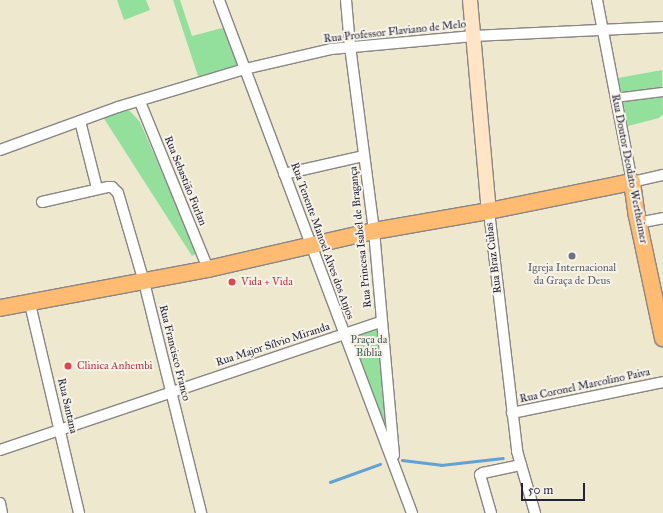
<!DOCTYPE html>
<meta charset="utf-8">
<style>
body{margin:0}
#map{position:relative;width:663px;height:513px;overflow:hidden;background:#ede8ce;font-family:"IM FELL Great Primer",serif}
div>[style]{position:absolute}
.green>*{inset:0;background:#93e09d}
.stream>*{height:2.5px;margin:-1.25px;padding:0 1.25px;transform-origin:1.25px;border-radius:1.25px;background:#63a1d4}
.roads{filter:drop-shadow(1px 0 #888584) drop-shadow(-1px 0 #888584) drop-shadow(0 1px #888584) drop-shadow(0 -1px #888584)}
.pedestrian>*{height:8px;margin:-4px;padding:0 4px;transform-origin:4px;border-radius:4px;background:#fff}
.minor>*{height:10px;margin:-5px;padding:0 5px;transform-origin:5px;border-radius:5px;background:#fff}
.secondary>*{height:14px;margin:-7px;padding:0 7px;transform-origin:7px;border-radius:7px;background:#ffe4c6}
.primary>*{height:16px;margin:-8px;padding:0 8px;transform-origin:8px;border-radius:8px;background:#febb71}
.dots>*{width:11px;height:11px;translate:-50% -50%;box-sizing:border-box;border:2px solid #f7f3e8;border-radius:50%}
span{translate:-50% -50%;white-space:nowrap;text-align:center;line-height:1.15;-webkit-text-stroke:4px #f7f3e8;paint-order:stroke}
.street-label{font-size:11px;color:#22223b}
.worship-label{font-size:11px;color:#5b616d}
.health-label{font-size:11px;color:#be3a42}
.left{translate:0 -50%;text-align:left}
.park-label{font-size:11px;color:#445b58}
.scale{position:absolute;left:521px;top:483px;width:64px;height:18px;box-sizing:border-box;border:2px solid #22223b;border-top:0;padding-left:5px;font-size:12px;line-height:14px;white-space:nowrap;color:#22223b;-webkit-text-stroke:3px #f7f3e8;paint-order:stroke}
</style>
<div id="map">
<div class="green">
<div style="clip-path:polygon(117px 0,146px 0,150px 10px,124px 20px)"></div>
<div style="clip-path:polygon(173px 0,180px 0,192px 36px,226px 27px,240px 66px,199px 79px)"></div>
<div style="clip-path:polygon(662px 70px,663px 114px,659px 118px,628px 126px,618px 78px)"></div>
<div style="clip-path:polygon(121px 110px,130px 111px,140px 122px,197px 253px,192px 256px,103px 117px)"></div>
<div style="clip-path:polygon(379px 329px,391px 442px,354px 341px,355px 336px)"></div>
</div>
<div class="stream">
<div style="left:402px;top:460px;width:39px;rotate:7deg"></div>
<div style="left:441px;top:465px;width:62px;rotate:-6.4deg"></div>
<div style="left:330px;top:482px;width:53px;rotate:-19.8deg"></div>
</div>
<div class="roads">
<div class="pedestrian">
<div style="left:615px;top:98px;width:48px;rotate:-7.1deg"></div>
</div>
<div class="minor">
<div style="left:219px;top:0;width:548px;rotate:69.38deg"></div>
<div style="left:346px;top:0;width:46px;rotate:85deg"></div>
<div style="left:350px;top:46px;width:187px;rotate:82.6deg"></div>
<div style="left:374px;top:231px;width:225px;rotate:84.9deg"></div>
<div style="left:597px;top:0;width:185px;rotate:79.1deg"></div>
<div style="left:632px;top:182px;width:32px;rotate:-13deg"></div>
<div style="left:140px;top:102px;width:180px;rotate:67.8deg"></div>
<div style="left:80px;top:121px;width:69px;rotate:75.8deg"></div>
<div style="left:0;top:150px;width:126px;rotate:-20deg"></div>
<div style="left:118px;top:107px;width:133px;rotate:-16.7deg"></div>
<div style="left:245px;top:69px;width:88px;rotate:-13.1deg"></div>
<div style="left:331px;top:49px;width:143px;rotate:-5.2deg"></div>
<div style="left:473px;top:36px;width:190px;rotate:-2.7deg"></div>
<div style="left:284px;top:174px;width:82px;rotate:-12.7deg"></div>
<div style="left:42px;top:202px;width:68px;rotate:-12.8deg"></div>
<div style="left:108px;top:187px;width:4px"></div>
<div style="left:112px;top:187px;width:8px;rotate:45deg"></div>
<div style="left:118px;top:193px;width:93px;rotate:73.7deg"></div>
<div style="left:144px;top:282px;width:238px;rotate:76.1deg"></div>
<div style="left:489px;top:211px;width:242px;rotate:83.3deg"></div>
<div style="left:517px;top:451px;width:65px;rotate:73.8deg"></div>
<div style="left:638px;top:223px;width:25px;rotate:-11deg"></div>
<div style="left:30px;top:304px;width:215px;rotate:76.8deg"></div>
<div style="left:512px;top:413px;width:154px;rotate:-11.6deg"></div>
<div style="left:0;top:450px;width:402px;rotate:-18.6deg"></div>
<div style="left:0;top:503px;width:10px;rotate:79deg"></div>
<div style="left:491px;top:513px;width:40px;rotate:-106deg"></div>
<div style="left:480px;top:475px;width:4px;rotate:-34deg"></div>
<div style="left:483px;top:473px;width:39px;rotate:-12deg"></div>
</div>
<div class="secondary">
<div style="left:470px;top:0;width:212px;rotate:84.9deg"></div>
</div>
<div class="primary">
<div style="left:0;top:308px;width:212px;rotate:-10.6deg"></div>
<div style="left:208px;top:269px;width:170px;rotate:-12.9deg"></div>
<div style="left:374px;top:231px;width:117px;rotate:-9.9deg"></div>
<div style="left:489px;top:211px;width:146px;rotate:-11.5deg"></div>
<div style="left:632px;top:182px;width:34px;rotate:82deg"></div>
<div style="left:637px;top:216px;width:125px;rotate:78deg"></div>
</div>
</div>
<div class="dots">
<div style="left:572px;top:256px;background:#6b7280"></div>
<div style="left:232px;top:282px;background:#e0444e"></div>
<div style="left:68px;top:366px;background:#e0444e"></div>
</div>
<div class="street-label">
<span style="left:395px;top:32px;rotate:-6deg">Rua Professor Flaviano de Melo</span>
<span style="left:629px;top:169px;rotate:79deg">Rua Doutor Deodato Wertheimer</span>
<span style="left:185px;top:181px;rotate:68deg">Rua Sebastião Furlan</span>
<span style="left:361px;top:237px;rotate:-96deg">Rua Princesa Isabel de Bragança</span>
<span style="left:322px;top:241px;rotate:70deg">Rua Tenente Manoel Alves dos Anjos</span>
<span style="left:494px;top:258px;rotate:-97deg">Rua Braz Cubas</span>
<span style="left:273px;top:345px;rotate:-18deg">Rua Major Sílvio Miranda</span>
<span style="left:174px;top:353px;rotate:76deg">Rua Francisco Franco</span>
<span style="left:585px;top:386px;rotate:-12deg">Rua Coronel Marcolino Paiva</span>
<span style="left:67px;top:406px;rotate:77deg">Rua Santana</span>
</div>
<div class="worship-label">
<span style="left:572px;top:275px">Igreja Internacional<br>da Graça de Deus</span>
</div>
<div class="health-label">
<span class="left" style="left:241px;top:282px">Vida + Vida</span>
<span class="left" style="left:77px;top:366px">Clinica Anhembi</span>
</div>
<div class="park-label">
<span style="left:369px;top:347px">Praça da<br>Bíblia</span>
</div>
<div class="scale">50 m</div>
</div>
